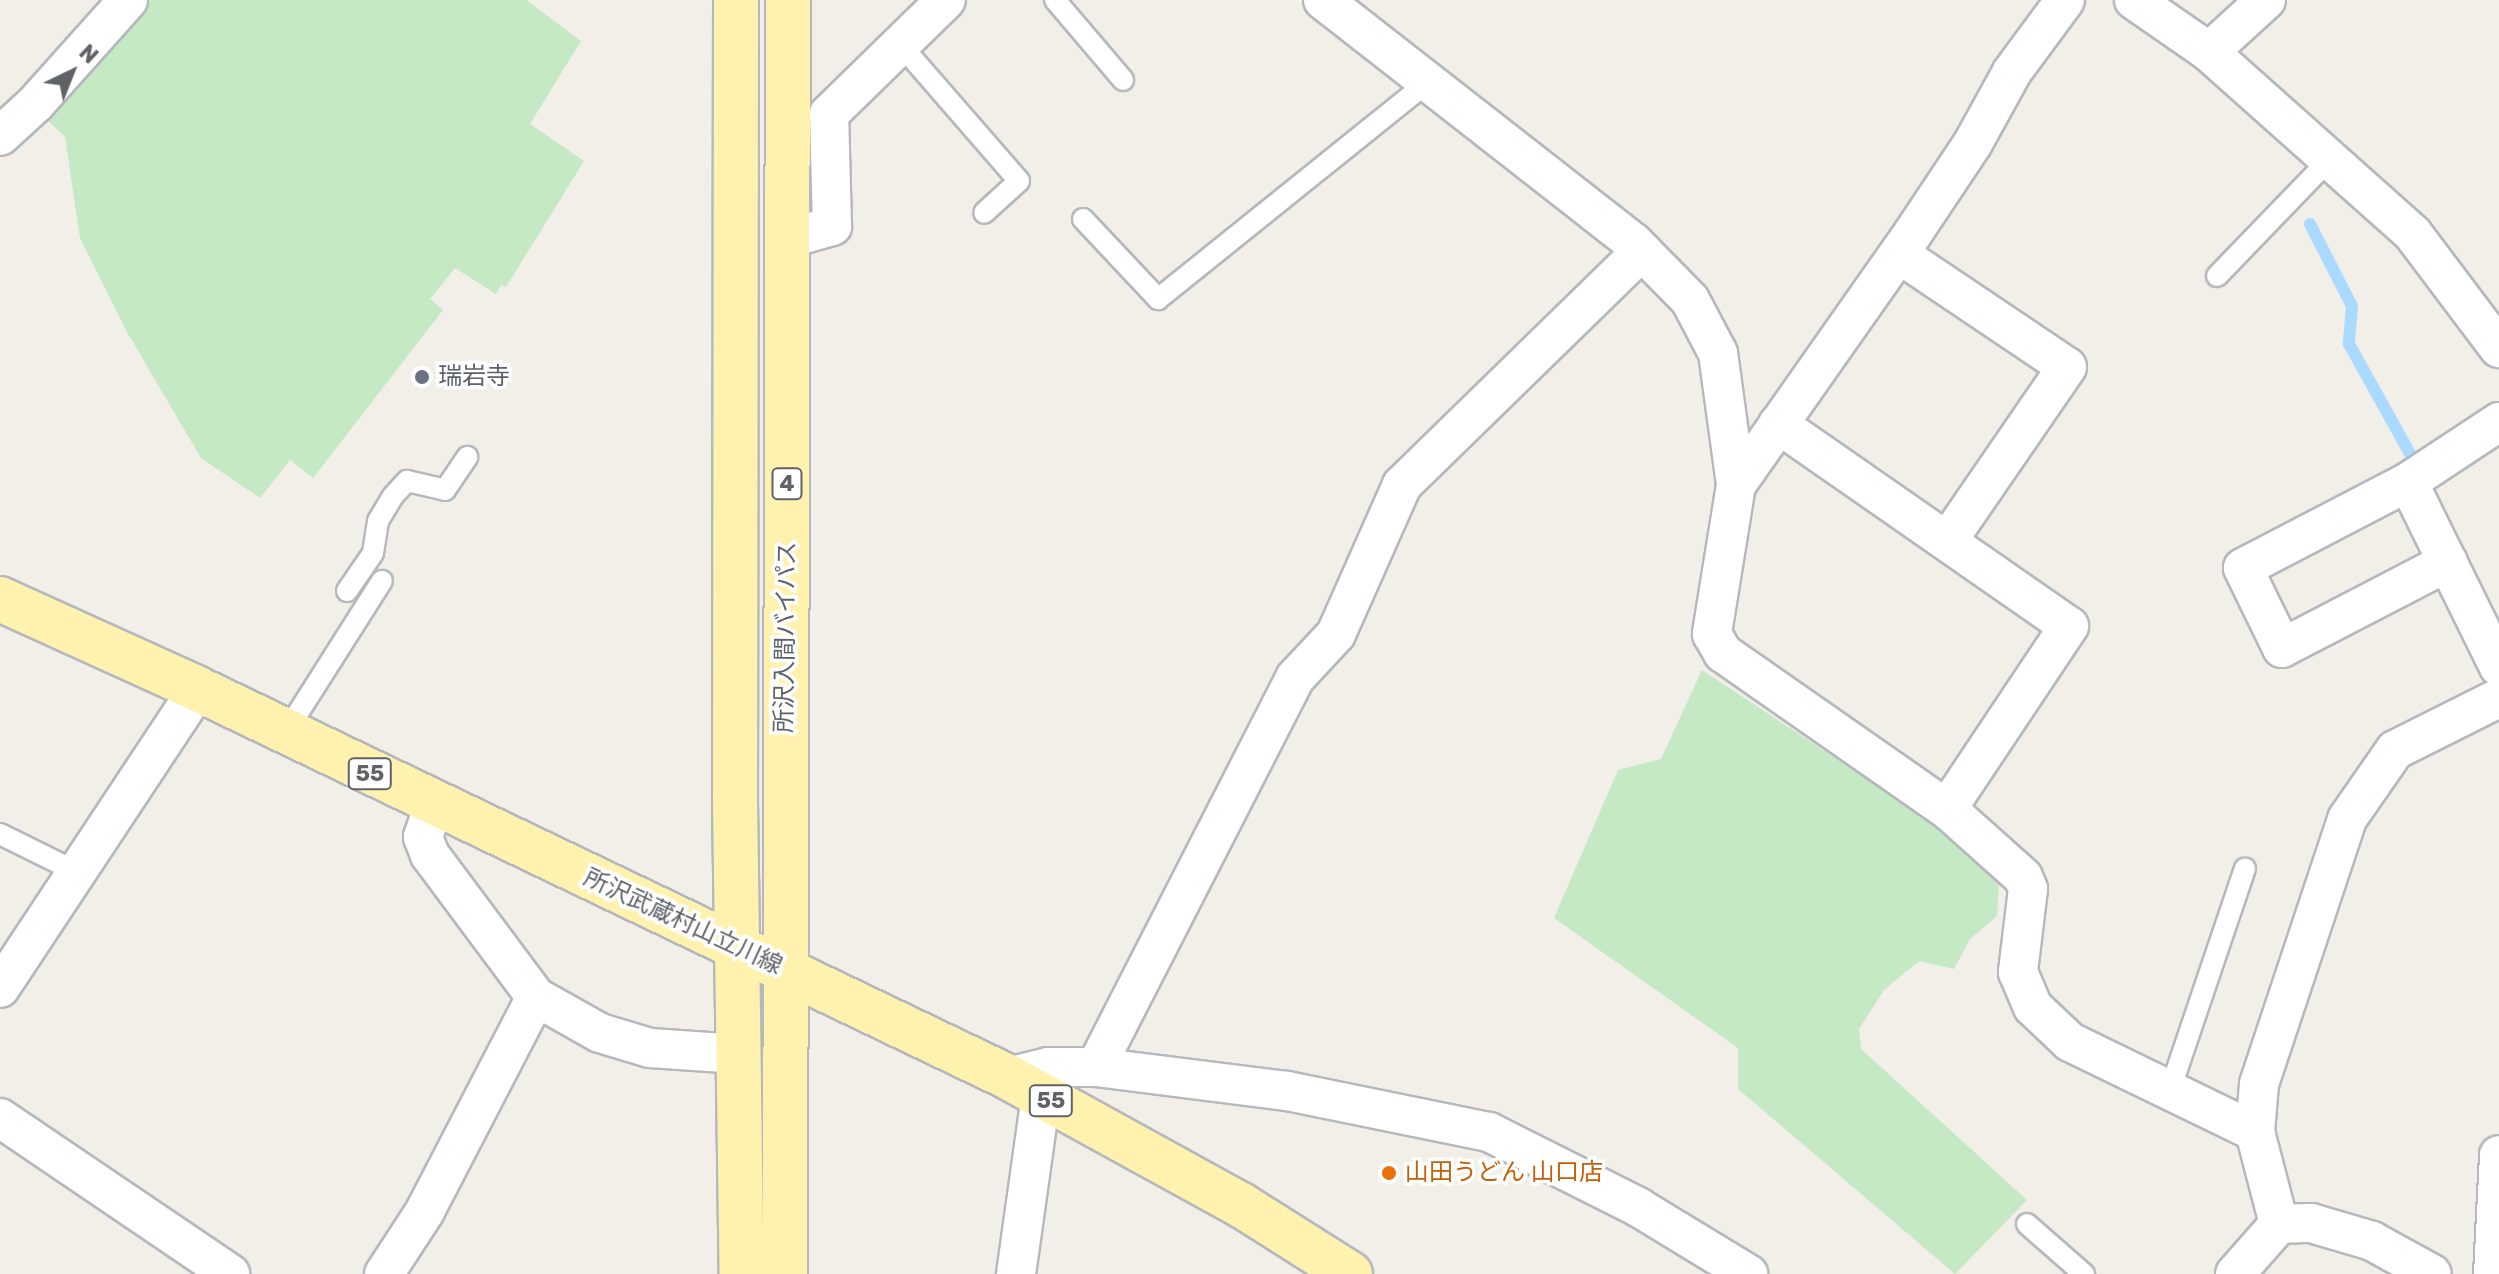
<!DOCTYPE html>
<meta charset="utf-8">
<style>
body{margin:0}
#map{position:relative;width:2499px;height:1274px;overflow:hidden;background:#f1efe8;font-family:Rubik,"Noto Sans JP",sans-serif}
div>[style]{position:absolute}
.green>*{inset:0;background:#c5e8c5}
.stream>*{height:12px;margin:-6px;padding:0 6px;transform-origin:6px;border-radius:6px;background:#aadaff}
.roads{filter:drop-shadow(2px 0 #b5b8bc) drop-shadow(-2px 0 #b5b8bc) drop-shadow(0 2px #b5b8bc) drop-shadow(0 -2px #b5b8bc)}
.service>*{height:20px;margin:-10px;padding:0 10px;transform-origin:10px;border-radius:10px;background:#fff}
.minor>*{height:38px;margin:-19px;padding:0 19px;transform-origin:19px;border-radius:19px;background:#fff}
.primary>*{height:44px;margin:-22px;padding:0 22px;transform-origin:22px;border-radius:22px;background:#fff2af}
.dots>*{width:22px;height:22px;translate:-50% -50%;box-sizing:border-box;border:4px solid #fff;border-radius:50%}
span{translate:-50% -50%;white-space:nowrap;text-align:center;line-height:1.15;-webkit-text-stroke:7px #fff;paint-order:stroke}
.shield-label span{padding:2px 6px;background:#fff;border:2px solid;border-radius:6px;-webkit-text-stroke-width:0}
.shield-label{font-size:22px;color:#5f6368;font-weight:700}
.worship-label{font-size:24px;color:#5b616d}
.left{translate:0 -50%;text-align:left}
.street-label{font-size:24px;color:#5f6368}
.food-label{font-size:24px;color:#c56008}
.north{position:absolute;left:32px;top:32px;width:80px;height:80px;-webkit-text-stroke:6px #fff;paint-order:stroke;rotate:43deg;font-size:22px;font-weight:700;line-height:32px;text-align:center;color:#5f6368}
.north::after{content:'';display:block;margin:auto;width:28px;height:36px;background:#5f6368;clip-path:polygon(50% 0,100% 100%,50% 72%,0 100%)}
</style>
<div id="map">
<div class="green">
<div style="clip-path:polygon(143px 0,526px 0,581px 41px,530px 124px,584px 161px,506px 287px,501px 285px,496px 294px,455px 268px,430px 299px,443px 310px,313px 478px,290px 460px,260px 498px,201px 458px,127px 332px,80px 238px,65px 137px,43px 116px)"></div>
<div style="clip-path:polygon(1702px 670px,1955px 837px,1999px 885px,1997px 916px,1970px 939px,1954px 969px,1919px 961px,1884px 990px,1859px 1029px,1861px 1049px,2027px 1200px,1955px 1274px,1738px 1089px,1738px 1048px,1554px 918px,1618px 770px,1661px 759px)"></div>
</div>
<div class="stream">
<div style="left:2310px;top:224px;width:92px;rotate:62.9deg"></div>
<div style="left:2352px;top:306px;width:38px;rotate:95deg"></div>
<div style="left:2349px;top:344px;width:142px;rotate:60.9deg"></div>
</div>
<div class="roads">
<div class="service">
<div style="left:1055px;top:0;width:105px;rotate:49.6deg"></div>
<div style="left:900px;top:44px;width:181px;rotate:49deg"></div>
<div style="left:1019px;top:181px;width:47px;rotate:137.6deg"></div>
<div style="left:1083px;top:219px;width:110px;rotate:46.8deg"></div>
<div style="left:1158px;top:299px;width:346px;rotate:-38.8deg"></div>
<div style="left:2217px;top:276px;width:158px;rotate:-46deg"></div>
<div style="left:347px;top:591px;width:46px;rotate:-55.6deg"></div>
<div style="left:373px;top:553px;width:32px;rotate:-81deg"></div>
<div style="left:378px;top:521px;width:29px;rotate:-59deg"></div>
<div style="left:393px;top:496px;width:21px;rotate:-47deg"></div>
<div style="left:407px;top:481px;width:39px;rotate:13deg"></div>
<div style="left:445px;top:490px;width:40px;rotate:-56deg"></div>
<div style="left:286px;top:732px;width:179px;rotate:-57.6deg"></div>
<div style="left:0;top:834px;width:84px;rotate:26.3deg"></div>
<div style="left:2169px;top:1093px;width:237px;rotate:-71.3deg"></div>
<div style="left:2027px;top:1224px;width:76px;rotate:41.3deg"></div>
</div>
<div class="minor">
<div style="left:1323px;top:0;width:393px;rotate:38deg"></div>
<div style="left:1633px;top:242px;width:81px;rotate:45.5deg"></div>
<div style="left:1690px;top:300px;width:60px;rotate:62.2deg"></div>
<div style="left:1718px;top:353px;width:133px;rotate:82.2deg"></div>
<div style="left:1736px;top:485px;width:151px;rotate:99.2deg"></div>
<div style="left:1712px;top:634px;width:22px;rotate:60deg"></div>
<div style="left:1723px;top:653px;width:273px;rotate:34.9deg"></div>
<div style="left:1947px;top:809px;width:102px;rotate:41.8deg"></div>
<div style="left:2023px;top:877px;width:13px;rotate:67deg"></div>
<div style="left:2028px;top:889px;width:84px;rotate:96.9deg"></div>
<div style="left:2018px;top:972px;width:38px;rotate:67deg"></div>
<div style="left:2033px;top:1007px;width:51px;rotate:43.4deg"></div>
<div style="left:2070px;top:1042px;width:206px;rotate:25.9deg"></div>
<div style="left:2134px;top:0;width:91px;rotate:34.7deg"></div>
<div style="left:2209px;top:52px;width:273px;rotate:41.7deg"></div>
<div style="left:2413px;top:234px;width:143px;rotate:53deg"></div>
<div style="left:2209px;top:52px;width:77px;rotate:-42.4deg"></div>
<div style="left:0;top:136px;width:49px;rotate:-42.5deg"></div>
<div style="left:36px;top:103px;width:138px;rotate:-48.2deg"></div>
<div style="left:790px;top:238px;width:44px;rotate:-15.9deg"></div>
<div style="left:832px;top:226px;width:112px;rotate:-91.5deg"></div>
<div style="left:829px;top:114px;width:163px;rotate:-44.3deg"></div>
<div style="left:1899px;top:254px;width:202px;rotate:33.9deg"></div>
<div style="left:2067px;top:367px;width:210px;rotate:124.5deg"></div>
<div style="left:2499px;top:422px;width:109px;rotate:146.6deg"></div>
<div style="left:2408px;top:482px;width:206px;rotate:63.8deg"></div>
<div style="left:1778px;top:424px;width:354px;rotate:34.8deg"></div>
<div style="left:2069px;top:626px;width:220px;rotate:123.7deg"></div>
<div style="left:2408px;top:482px;width:186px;rotate:152.5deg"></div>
<div style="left:2243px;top:568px;width:89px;rotate:64deg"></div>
<div style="left:2282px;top:648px;width:187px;rotate:-27.4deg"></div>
<div style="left:1736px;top:485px;width:308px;rotate:-54.9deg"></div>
<div style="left:1913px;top:233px;width:108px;rotate:-56.3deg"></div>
<div style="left:1973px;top:143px;width:81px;rotate:-61.2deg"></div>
<div style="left:2012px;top:72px;width:89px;rotate:-53.6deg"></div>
<div style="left:434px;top:805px;width:34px;rotate:109deg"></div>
<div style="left:423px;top:837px;width:19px;rotate:69deg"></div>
<div style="left:430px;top:855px;width:177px;rotate:53.3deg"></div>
<div style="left:536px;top:997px;width:73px;rotate:29.4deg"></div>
<div style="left:600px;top:1033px;width:52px;rotate:16.7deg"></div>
<div style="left:650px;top:1048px;width:89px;rotate:3.9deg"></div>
<div style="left:0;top:988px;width:359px;rotate:-56.5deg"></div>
<div style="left:1096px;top:1067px;width:437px;rotate:-62.9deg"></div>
<div style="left:1295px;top:678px;width:60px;rotate:-47deg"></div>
<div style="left:1336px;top:634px;width:163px;rotate:-66.1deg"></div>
<div style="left:1402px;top:485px;width:335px;rotate:-44.3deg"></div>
<div style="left:1008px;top:1077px;width:41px;rotate:-14deg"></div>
<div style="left:1048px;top:1067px;width:48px"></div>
<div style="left:1096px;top:1067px;width:193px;rotate:7.2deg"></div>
<div style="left:1287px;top:1091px;width:206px;rotate:11.5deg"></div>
<div style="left:1489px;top:1132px;width:167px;rotate:26.7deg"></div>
<div style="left:1638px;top:1207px;width:129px;rotate:31.3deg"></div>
<div style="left:0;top:1118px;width:278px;rotate:34.1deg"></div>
<div style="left:2279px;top:1224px;width:95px;rotate:-104.6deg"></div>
<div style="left:2255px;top:1132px;width:48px;rotate:-85.2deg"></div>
<div style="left:2259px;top:1084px;width:279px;rotate:-71.6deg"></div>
<div style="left:2347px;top:819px;width:84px;rotate:-55.2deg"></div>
<div style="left:2395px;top:750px;width:116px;rotate:-26.6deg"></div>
<div style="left:384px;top:1274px;width:75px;rotate:-56.9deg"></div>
<div style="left:425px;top:1211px;width:241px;rotate:-62.6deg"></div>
<div style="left:1016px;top:1274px;width:181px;rotate:-82deg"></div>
<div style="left:2235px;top:1274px;width:67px;rotate:-48.7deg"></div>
<div style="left:2279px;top:1224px;width:32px;rotate:-2deg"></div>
<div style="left:2311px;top:1223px;width:64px;rotate:16.4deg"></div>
<div style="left:2372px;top:1241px;width:68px;rotate:28.8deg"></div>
<div style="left:2493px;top:1274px;width:119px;rotate:-87.1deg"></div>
</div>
<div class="primary">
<div style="left:736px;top:0;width:800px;rotate:90.07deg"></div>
<div style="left:735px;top:800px;width:474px;rotate:89.2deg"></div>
<div style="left:0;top:599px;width:217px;rotate:24.4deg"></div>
<div style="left:198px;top:689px;width:898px;rotate:25.59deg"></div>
<div style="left:1008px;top:1077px;width:266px;rotate:28.8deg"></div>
<div style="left:1241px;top:1205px;width:129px;rotate:32.3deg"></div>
<div style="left:785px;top:1274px;width:1274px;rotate:-89.87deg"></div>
</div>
</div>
<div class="dots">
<div style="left:422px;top:377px;background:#6b7280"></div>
<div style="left:1389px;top:1173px;background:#e8710a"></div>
</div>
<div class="shield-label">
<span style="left:787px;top:484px">4</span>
<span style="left:370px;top:774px">55</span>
<span style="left:1051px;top:1101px">55</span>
</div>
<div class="worship-label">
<span class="left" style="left:438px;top:377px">瑞岩寺</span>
</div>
<div class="street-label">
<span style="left:786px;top:637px;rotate:-89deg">所沢入間バイパス</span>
<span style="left:683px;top:922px;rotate:25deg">所沢武蔵村山立川線</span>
</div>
<div class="food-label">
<span class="left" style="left:1405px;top:1173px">山田うどん 山口店</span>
</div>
<div class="north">N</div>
</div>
